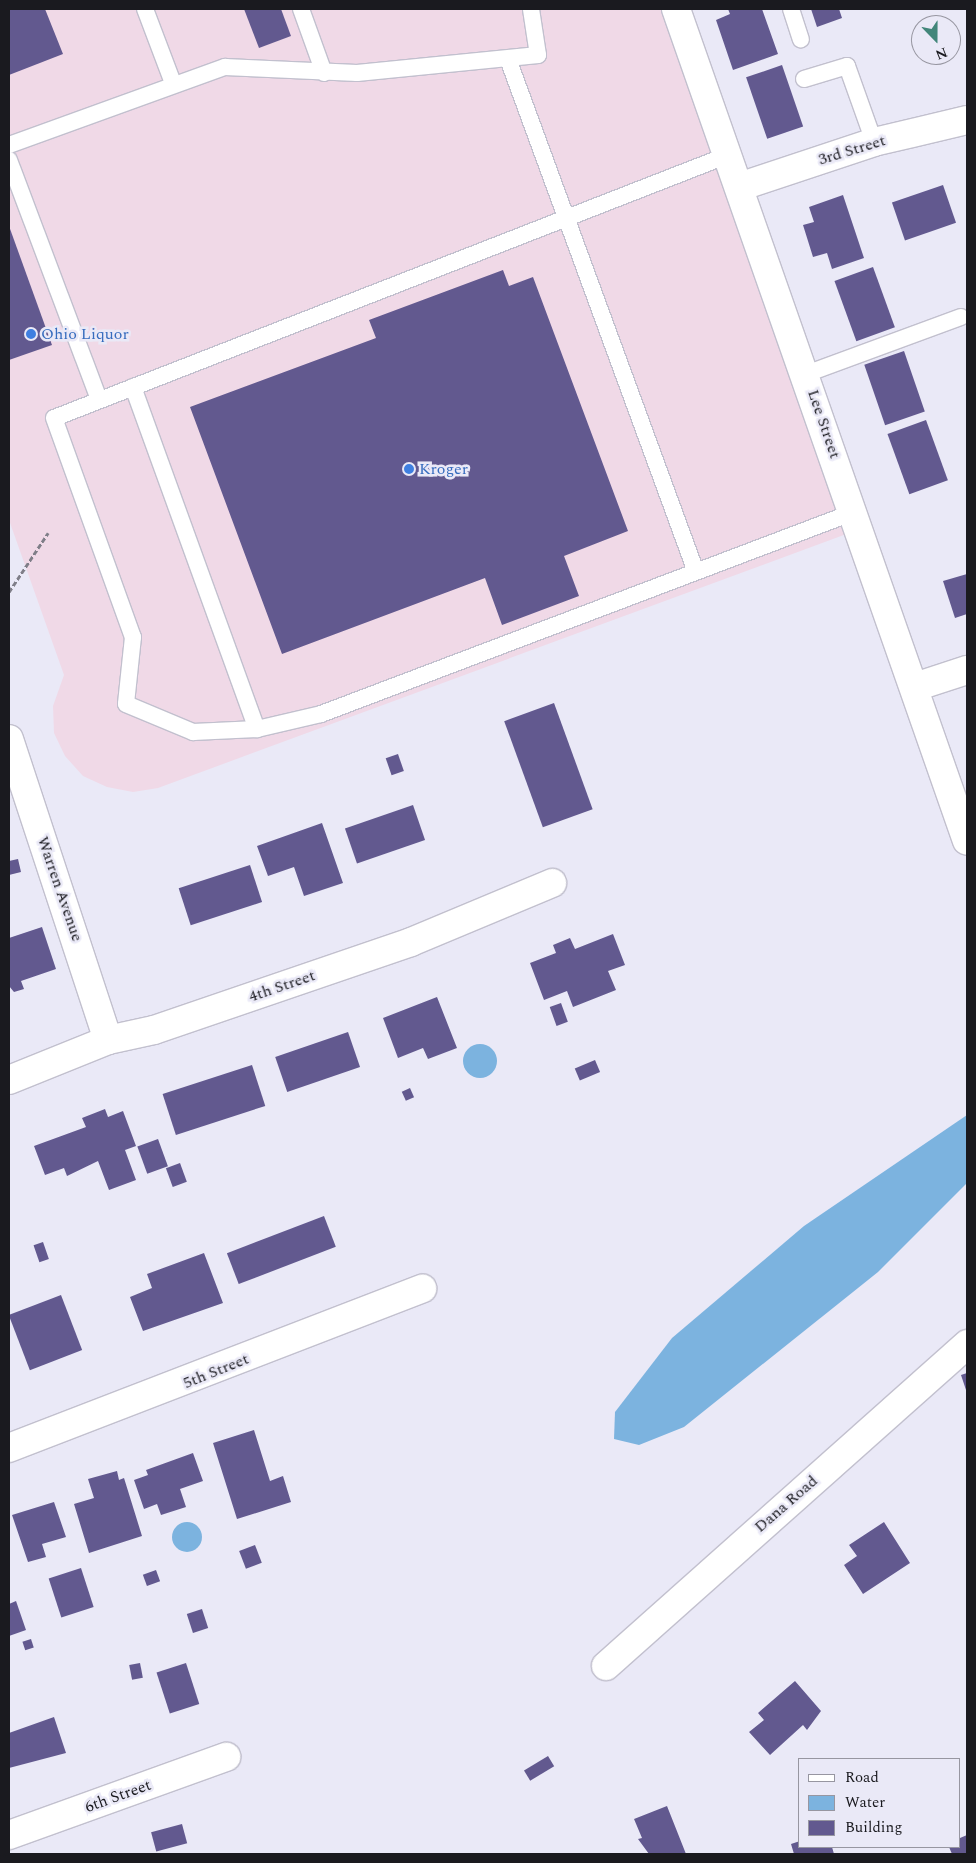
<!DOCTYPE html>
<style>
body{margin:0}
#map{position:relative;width:976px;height:1863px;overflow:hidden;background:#eae9f7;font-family:Spectral,serif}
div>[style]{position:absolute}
.commercial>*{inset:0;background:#f0d9e7}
.water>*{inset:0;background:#7cb3df}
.round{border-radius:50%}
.building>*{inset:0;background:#62598f;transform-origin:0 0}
.path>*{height:3px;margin-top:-1.5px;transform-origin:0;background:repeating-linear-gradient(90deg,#7f7e88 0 5px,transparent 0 7.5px)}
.roads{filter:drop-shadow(1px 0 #c2c0ce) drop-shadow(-1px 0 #c2c0ce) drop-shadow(0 1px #c2c0ce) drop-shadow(0 -1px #c2c0ce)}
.lane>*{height:16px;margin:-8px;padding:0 8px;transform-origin:8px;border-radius:8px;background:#fff}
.street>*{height:28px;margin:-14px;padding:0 14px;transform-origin:14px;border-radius:14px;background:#fff}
.dots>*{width:14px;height:14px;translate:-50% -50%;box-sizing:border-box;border:2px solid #eae9f7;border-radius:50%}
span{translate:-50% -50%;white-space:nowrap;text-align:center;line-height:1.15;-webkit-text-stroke:5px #eae9f7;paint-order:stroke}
.street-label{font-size:16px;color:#1a1a1f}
.shop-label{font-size:16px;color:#366cbe}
.left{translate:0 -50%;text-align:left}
.frame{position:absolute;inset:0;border:10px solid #1a1a1f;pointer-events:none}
.legend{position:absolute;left:798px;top:1758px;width:162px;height:90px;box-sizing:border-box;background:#eae9f7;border:1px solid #9796a1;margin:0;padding:6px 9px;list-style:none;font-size:15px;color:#1a1a1f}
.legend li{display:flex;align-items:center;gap:10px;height:25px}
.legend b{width:25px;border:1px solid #9796a1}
.north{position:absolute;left:911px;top:15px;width:50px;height:50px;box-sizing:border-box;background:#eae9f7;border:1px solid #9796a1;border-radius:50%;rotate:158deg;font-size:14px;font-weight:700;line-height:20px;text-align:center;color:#1a1a1f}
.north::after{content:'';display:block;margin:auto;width:18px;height:22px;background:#42867a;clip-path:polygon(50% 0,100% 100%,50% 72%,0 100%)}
</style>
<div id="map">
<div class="commercial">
<div style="clip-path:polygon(9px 9px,676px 9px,860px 529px,158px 788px,133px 792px,107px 787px,83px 776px,65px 756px,54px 733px,53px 706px,64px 675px,9px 520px)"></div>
</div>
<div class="water">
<div class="round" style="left:463px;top:1044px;width:34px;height:34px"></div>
<div style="clip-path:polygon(967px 1115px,967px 1183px,878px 1272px,684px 1427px,639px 1445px,614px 1439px,615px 1412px,672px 1338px,804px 1226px)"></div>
<div class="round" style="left:172px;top:1522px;width:30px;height:30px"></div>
</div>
<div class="building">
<div style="clip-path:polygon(9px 9px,45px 9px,63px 54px,9px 75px)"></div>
<div style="clip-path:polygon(244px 9px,281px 9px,291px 36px,259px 48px)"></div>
<div style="clip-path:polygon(728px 9px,762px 9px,778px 54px,733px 70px,716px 20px,730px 14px)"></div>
<div style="clip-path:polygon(811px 9px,839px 9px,842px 18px,817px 27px)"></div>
<div style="left:782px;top:65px;width:65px;height:38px;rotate:71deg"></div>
<div style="left:943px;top:185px;width:40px;height:54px;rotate:71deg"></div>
<div style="clip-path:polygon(843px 195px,864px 258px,832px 269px,827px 253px,813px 257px,803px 225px,814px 222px,809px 207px)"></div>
<div style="clip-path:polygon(9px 226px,52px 345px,9px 360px)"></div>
<div style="left:873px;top:267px;width:64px;height:41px;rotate:70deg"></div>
<div style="clip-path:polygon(503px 270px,509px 286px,533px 277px,628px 531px,564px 556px,579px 596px,502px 625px,485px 578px,282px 654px,190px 407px,376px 338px,369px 320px)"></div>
<div style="left:904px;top:351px;width:64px;height:42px;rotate:71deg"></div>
<div style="left:926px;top:420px;width:64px;height:41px;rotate:70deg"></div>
<div style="clip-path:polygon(967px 574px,967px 614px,955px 618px,943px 581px)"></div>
<div style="left:554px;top:703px;width:113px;height:53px;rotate:70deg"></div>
<div style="left:398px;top:754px;width:18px;height:13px;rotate:71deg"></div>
<div style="left:413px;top:805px;width:37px;height:72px;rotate:71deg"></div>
<div style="clip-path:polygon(322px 823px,343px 883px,304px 896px,294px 867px,268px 876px,257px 846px)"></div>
<div style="clip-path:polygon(18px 859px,21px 872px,9px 875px,9px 861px)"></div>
<div style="left:250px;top:865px;width:39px;height:75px;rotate:72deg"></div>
<div style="clip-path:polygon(42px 927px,56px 969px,21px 981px,24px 989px,14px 992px,9px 986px,9px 938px)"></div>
<div style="clip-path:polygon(613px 934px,625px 965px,608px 971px,616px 990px,573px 1007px,567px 991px,544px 1000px,530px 963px,556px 953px,553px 945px,570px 938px,575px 949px)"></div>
<div style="clip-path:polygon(437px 997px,457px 1048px,428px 1059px,423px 1048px,398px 1058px,383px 1018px)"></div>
<div style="left:561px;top:1003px;width:20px;height:12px;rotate:70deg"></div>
<div style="left:348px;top:1032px;width:37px;height:77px;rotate:71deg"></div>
<div style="left:595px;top:1060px;width:13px;height:22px;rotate:67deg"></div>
<div style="left:252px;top:1065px;width:43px;height:94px;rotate:72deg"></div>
<div style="left:410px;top:1088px;width:10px;height:9px;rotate:66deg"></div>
<div style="clip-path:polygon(105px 1109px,108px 1117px,123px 1111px,136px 1146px,125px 1150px,136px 1180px,109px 1190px,98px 1161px,67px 1176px,64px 1168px,45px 1175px,34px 1146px,86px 1127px,82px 1118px)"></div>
<div style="left:158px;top:1139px;width:29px;height:22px;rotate:70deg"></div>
<div style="left:180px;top:1163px;width:20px;height:15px;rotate:70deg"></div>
<div style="left:324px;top:1216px;width:33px;height:104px;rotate:69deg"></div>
<div style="left:43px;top:1242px;width:18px;height:10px;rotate:71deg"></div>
<div style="clip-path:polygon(204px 1253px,223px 1303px,143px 1331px,130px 1297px,152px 1288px,147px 1274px)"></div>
<div style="left:61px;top:1295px;width:59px;height:56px;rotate:69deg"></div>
<div style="clip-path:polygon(967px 1373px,967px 1393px,961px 1375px)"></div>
<div style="clip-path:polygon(254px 1430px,270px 1481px,283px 1476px,291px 1502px,237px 1519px,213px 1443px)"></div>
<div style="clip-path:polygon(193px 1453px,203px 1481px,180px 1489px,186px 1507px,161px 1515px,157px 1504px,144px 1509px,134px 1480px,148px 1475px,146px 1470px)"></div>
<div style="clip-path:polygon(117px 1471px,119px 1480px,124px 1478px,142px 1536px,89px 1553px,74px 1504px,94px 1498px,88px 1479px)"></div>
<div style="clip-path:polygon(54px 1502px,66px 1537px,42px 1544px,46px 1557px,28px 1562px,12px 1515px)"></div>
<div style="clip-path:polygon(884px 1522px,910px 1563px,863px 1594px,844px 1565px,857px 1556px,849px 1545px)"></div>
<div style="left:255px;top:1545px;width:19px;height:17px;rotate:69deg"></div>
<div style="left:81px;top:1568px;width:41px;height:34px;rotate:72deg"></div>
<div style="left:156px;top:1570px;width:12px;height:14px;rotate:70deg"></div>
<div style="clip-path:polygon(16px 1601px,26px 1630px,9px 1636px,9px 1604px)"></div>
<div style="left:202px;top:1609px;width:20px;height:16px;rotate:72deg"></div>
<div style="left:31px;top:1639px;width:9px;height:9px;rotate:72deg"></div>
<div style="left:140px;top:1663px;width:15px;height:11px;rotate:79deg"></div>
<div style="left:186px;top:1663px;width:43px;height:31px;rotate:72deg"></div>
<div style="clip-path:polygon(795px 1681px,821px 1711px,807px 1730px,803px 1725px,770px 1755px,749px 1732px,764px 1720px,758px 1713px)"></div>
<div style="clip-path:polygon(54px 1717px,66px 1753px,9px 1768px,9px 1733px)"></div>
<div style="left:548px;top:1756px;width:12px;height:28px;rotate:59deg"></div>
<div style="clip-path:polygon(667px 1806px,686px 1854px,649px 1854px,638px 1839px,642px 1838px,634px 1819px)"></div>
<div style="left:182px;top:1824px;width:20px;height:32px;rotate:75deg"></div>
<div style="clip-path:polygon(967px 1835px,967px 1854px,952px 1854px,949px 1847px,960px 1847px,960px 1838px)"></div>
<div style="clip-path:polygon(800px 1841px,800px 1847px,832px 1847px,834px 1854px,794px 1854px,791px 1844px)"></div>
</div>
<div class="path">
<div style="left:9px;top:592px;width:71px;rotate:-56.5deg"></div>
</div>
<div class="roads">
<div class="lane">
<div style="left:145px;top:9px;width:79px;rotate:69.3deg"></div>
<div style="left:301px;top:9px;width:68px;rotate:70.2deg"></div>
<div style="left:791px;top:9px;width:32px;rotate:72deg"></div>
<div style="left:508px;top:59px;width:546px;rotate:69.87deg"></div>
<div style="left:804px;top:79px;width:45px;rotate:-16.8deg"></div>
<div style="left:847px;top:66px;width:81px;rotate:70.4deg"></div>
<div style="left:9px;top:145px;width:230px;rotate:-19.9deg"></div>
<div style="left:225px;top:67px;width:132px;rotate:2.6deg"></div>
<div style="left:357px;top:73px;width:182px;rotate:-5.7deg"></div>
<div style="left:538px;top:55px;width:47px;rotate:-98.7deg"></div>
<div style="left:728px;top:155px;width:723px;rotate:158.68deg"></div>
<div style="left:54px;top:418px;width:233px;rotate:70.2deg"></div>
<div style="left:133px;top:637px;width:67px;rotate:96deg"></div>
<div style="left:126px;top:704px;width:73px;rotate:22.7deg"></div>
<div style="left:193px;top:732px;width:64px;rotate:-2.7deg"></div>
<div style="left:257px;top:729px;width:66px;rotate:-13.2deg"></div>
<div style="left:321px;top:714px;width:570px;rotate:-20.76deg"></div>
<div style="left:9px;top:160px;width:256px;rotate:69.4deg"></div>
<div style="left:806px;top:374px;width:165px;rotate:-20.2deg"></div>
<div style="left:133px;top:387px;width:364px;rotate:70.1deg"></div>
</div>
<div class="street">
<div style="left:676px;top:9px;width:881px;rotate:70.72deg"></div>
<div style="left:739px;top:187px;width:142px;rotate:-18.4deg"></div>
<div style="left:874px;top:142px;width:96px;rotate:-13.3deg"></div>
<div style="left:915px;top:687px;width:55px;rotate:-18.1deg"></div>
<div style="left:9px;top:739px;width:317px;rotate:71.8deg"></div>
<div style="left:9px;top:1080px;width:107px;rotate:-22deg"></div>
<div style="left:108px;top:1040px;width:47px;rotate:-12.3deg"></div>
<div style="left:154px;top:1030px;width:272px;rotate:-18.9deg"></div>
<div style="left:411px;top:942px;width:153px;rotate:-22.7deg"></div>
<div style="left:9px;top:1448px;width:443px;rotate:-21.1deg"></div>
<div style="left:606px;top:1666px;width:484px;rotate:-41.7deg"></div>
<div style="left:9px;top:1835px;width:231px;rotate:-19.8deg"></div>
</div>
</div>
<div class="dots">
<div style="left:31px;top:334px;background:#3f7fe0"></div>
<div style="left:409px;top:469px;background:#3f7fe0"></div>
</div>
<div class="street-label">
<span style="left:852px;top:150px;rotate:-17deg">3rd Street</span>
<span style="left:824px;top:424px;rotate:71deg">Lee Street</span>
<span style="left:60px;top:889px;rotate:71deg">Warren Avenue</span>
<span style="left:282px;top:986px;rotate:-19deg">4th Street</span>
<span style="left:216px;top:1371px;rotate:-22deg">5th Street</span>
<span style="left:786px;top:1504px;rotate:-41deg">Dana Road</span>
<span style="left:118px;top:1796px;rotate:-20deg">6th Street</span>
</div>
<div class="shop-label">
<span class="left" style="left:41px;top:334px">Ohio Liquor</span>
<span class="left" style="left:419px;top:469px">Kroger</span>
</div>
<div class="frame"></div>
<ul class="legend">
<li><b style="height:6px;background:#fff"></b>Road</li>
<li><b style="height:14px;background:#7cb3df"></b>Water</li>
<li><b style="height:14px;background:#62598f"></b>Building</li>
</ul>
<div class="north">N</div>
</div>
